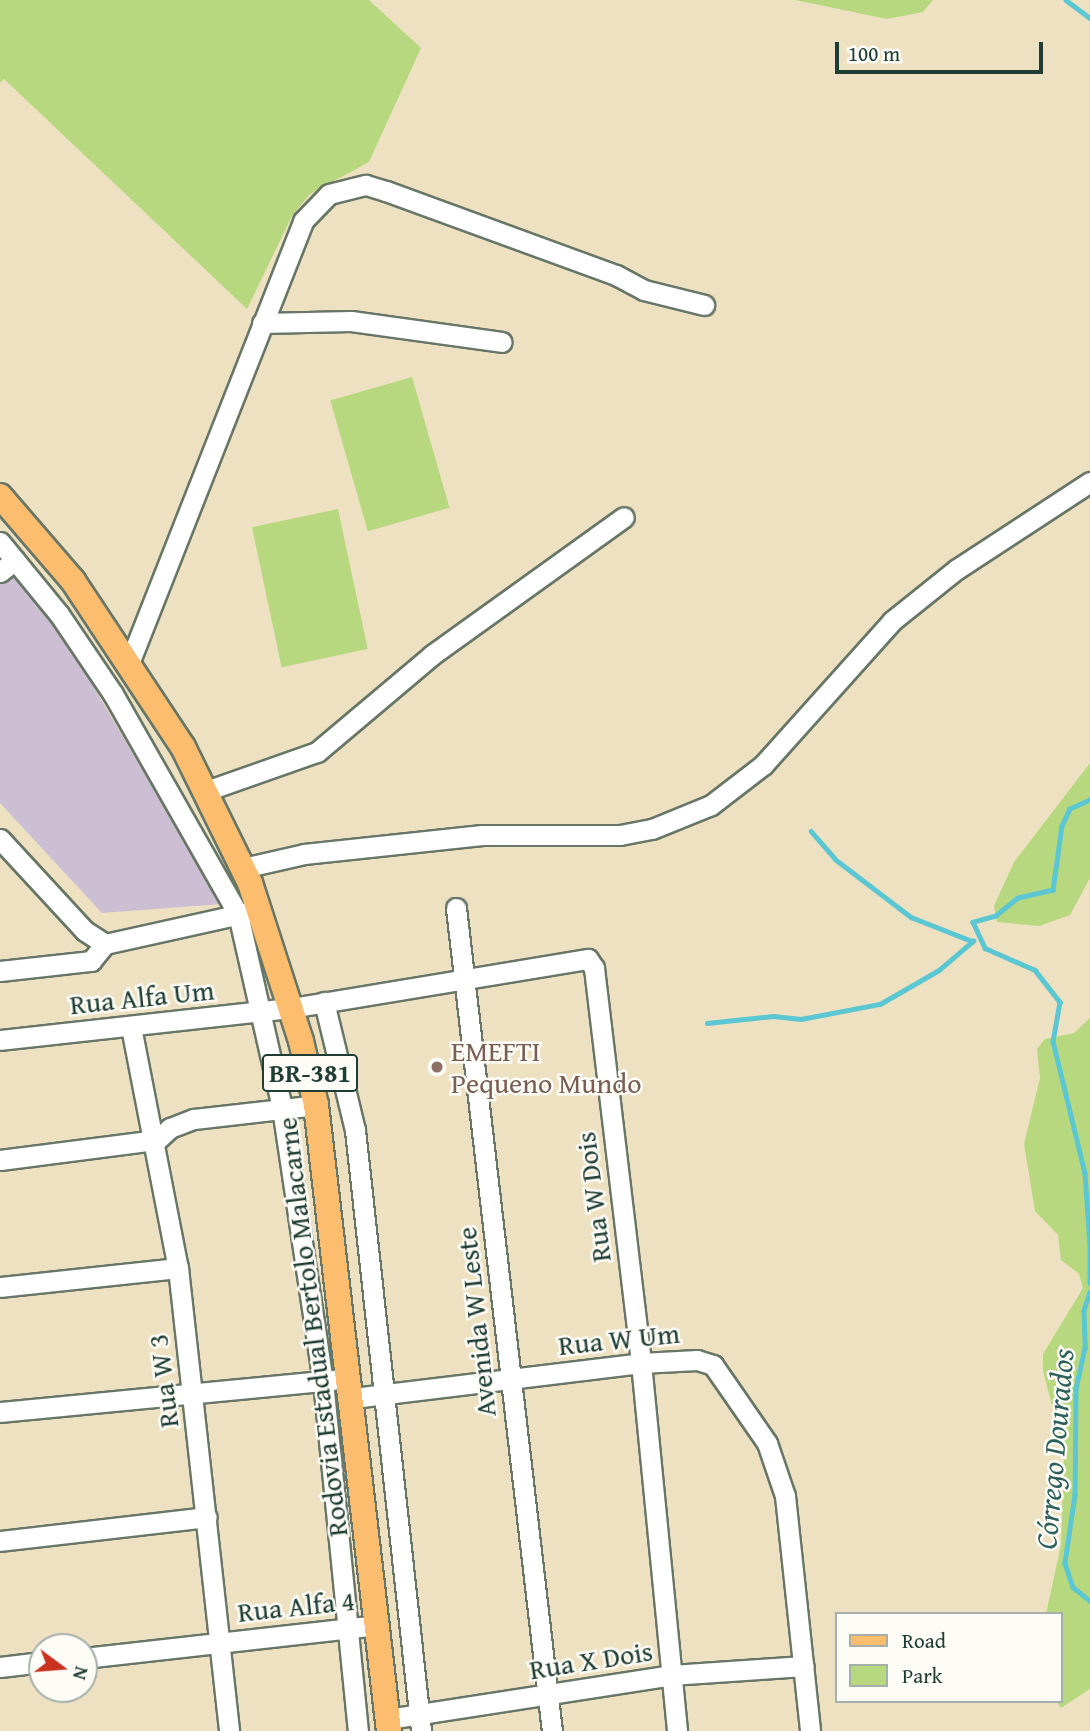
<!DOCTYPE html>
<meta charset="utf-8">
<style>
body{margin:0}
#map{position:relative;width:1090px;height:1731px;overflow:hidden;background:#ede1c2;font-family:"Gentium Book Plus",serif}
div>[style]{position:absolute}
.industrial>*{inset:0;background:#ccbed3}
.green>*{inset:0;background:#b8d87f;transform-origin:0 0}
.stream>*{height:4.5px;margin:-2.25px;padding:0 2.25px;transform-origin:2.25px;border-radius:2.25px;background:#5bc7d3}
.roads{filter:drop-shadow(2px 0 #677666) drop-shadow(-2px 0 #677666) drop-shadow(0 2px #677666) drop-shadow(0 -2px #677666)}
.minor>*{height:19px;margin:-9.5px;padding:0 9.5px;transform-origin:9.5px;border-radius:9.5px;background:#fff}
.major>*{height:24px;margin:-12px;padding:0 12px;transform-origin:12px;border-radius:12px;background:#fcbd6f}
.dots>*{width:19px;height:19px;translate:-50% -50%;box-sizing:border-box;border:4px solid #fdfcf7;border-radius:50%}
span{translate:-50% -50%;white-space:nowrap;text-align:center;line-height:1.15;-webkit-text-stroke:5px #fdfcf7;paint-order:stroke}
.shield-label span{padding:2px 5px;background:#fdfcf7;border:2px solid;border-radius:5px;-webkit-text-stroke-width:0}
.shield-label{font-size:26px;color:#1f3d34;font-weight:700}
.street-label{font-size:28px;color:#1f3d34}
.education-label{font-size:28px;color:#785e54}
.left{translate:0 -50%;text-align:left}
.water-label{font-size:30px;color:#2e605c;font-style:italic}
.legend{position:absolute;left:835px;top:1612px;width:228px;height:91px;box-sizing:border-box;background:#fdfcf7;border:2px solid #a4b0a9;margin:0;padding:9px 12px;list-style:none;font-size:21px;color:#1f3d34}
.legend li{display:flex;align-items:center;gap:14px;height:35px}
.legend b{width:35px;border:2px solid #a4b0a9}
.north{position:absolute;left:28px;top:1633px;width:70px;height:70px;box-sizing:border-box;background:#fdfcf7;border:2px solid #a4b0a9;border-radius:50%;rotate:106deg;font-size:19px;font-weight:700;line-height:28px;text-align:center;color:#1f3d34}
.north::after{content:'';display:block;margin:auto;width:24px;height:32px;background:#c8321e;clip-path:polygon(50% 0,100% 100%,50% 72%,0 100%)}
.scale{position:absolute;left:835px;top:42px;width:208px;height:32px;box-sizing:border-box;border:4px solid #1f3d34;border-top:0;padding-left:9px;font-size:21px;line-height:24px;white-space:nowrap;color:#1f3d34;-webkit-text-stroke:5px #fdfcf7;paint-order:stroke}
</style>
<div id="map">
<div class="industrial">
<div style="clip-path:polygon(0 557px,58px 627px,222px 904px,102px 913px,0 803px)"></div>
</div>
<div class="green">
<div style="clip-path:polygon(0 0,369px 0,421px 48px,369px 162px,310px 194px,292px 216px,247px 309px,4px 79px,0 83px)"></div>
<div style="clip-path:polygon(795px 0,933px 0,923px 12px,887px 19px)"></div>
<div style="left:412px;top:377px;width:136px;height:85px;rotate:74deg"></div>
<div style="left:338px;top:509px;width:143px;height:88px;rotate:78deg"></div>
<div style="clip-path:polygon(1090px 763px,1090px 878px,1070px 915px,1039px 926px,997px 922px,994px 906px,1014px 862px)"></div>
<div style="clip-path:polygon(1090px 1018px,1090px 1689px,1061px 1708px,1056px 1701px,1060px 1701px,1060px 1614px,1046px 1614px,1061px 1545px,1064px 1452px,1043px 1371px,1043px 1354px,1083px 1288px,1079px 1274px,1061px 1260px,1058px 1235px,1035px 1211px,1024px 1144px,1040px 1078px,1037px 1049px,1045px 1039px,1074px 1033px)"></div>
</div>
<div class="stream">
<div style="left:1066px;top:0;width:30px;rotate:37deg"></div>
<div style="left:1090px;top:800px;width:22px;rotate:156deg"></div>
<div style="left:1070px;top:809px;width:19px;rotate:115deg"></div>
<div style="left:1062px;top:826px;width:65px;rotate:98deg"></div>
<div style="left:1053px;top:890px;width:36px;rotate:167deg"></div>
<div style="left:1018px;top:898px;width:28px;rotate:141deg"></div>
<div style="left:996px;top:916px;width:24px;rotate:165deg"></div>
<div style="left:973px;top:922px;width:29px;rotate:65deg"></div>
<div style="left:985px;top:948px;width:55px;rotate:23.7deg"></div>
<div style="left:1035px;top:970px;width:41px;rotate:52deg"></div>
<div style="left:1060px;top:1002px;width:40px;rotate:100deg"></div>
<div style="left:1053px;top:1041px;width:136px;rotate:76.4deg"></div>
<div style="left:1085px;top:1173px;width:72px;rotate:86deg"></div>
<div style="left:811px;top:831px;width:37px;rotate:49deg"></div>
<div style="left:835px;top:859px;width:96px;rotate:37.3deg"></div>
<div style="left:911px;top:917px;width:66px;rotate:21.5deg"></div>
<div style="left:707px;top:1023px;width:66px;rotate:-6.1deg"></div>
<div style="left:773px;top:1016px;width:28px;rotate:6deg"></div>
<div style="left:801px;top:1019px;width:80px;rotate:-10.8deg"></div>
<div style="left:880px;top:1004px;width:68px;rotate:-30deg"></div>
<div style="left:939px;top:970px;width:45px;rotate:-40.5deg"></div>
<div style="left:1090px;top:1245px;width:38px;rotate:90deg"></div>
<div style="left:1090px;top:1292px;width:20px;rotate:108deg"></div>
<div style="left:1084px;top:1311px;width:37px;rotate:88deg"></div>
<div style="left:1085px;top:1348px;width:42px;rotate:102.4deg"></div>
<div style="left:1076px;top:1389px;width:106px;rotate:90.5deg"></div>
<div style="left:1075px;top:1495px;width:69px;rotate:98.4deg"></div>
<div style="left:1065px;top:1563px;width:25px;rotate:72deg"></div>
<div style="left:1073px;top:1587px;width:22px;rotate:39deg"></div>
</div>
<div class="roads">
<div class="minor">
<div style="left:262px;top:323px;width:89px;rotate:-1.3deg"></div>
<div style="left:351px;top:321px;width:152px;rotate:7.9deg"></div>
<div style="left:0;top:542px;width:93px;rotate:50.7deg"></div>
<div style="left:59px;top:614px;width:97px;rotate:56deg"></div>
<div style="left:113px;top:694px;width:253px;rotate:60.4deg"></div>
<div style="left:238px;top:914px;width:199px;rotate:77.2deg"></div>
<div style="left:282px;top:1108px;width:276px;rotate:81.5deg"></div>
<div style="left:323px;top:1381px;width:352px;rotate:84.3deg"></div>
<div style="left:0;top:572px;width:19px;rotate:-39deg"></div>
<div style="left:130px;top:661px;width:473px;rotate:-68.5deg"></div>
<div style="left:303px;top:221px;width:37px;rotate:-46deg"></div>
<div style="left:329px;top:194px;width:38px;rotate:-14deg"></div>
<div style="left:366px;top:185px;width:21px;rotate:17deg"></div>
<div style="left:386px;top:191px;width:245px;rotate:20.1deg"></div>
<div style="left:616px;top:275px;width:32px;rotate:28deg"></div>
<div style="left:644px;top:290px;width:62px;rotate:14deg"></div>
<div style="left:206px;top:791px;width:118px;rotate:-19.4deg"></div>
<div style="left:317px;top:752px;width:150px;rotate:-40.1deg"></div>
<div style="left:432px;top:655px;width:236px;rotate:-35.7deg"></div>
<div style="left:0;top:839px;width:125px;rotate:47.3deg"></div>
<div style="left:85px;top:931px;width:24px;rotate:33deg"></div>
<div style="left:105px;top:944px;width:148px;rotate:-12.5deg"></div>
<div style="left:243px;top:868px;width:63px;rotate:-12.9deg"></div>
<div style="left:304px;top:854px;width:179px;rotate:-6.1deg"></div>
<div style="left:482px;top:835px;width:138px"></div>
<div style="left:620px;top:835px;width:33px;rotate:-11deg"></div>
<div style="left:652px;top:829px;width:64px;rotate:-22.1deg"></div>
<div style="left:711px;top:805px;width:66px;rotate:-37.6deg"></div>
<div style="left:763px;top:765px;width:193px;rotate:-48.1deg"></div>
<div style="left:892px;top:621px;width:83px;rotate:-38.7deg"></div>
<div style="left:957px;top:569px;width:159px;rotate:-33.2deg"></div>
<div style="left:456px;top:908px;width:829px;rotate:83.35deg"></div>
<div style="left:0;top:971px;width:92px;rotate:-6.3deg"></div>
<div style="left:91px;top:961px;width:22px;rotate:-51deg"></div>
<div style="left:324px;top:1002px;width:132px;rotate:76.4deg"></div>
<div style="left:355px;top:1130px;width:605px;rotate:83.73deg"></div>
<div style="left:131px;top:1027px;width:246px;rotate:79deg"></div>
<div style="left:178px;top:1268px;width:466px;rotate:83.7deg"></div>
<div style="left:0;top:1040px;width:293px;rotate:-6.3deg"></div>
<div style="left:291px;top:1008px;width:301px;rotate:-9.4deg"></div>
<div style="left:588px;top:959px;width:11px;rotate:56deg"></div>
<div style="left:594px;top:968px;width:398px;rotate:83.2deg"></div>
<div style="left:641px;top:1363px;width:370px;rotate:84.4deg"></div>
<div style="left:0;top:1160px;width:158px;rotate:-7.3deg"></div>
<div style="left:157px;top:1140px;width:18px;rotate:-43deg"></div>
<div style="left:170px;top:1128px;width:26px;rotate:-21deg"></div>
<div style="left:194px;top:1119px;width:123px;rotate:-6.5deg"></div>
<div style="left:0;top:1287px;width:179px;rotate:-6.1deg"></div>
<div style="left:353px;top:1398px;width:290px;rotate:-6.9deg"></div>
<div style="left:641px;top:1363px;width:56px;rotate:-3.1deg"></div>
<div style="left:697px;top:1360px;width:17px;rotate:17deg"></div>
<div style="left:713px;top:1365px;width:95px;rotate:55.3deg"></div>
<div style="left:767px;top:1443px;width:56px;rotate:71.2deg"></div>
<div style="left:785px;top:1496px;width:236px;rotate:83.9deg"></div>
<div style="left:0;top:1412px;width:335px;rotate:-5.5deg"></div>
<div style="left:0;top:1541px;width:208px;rotate:-6.6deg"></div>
<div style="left:84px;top:1658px;width:296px;rotate:-6.4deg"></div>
<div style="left:0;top:1667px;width:42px;rotate:-6.8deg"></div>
<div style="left:388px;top:1719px;width:286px;rotate:-8.8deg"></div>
<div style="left:671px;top:1675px;width:133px;rotate:-3.9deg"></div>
</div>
<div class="major">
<div style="left:0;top:496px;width:112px;rotate:49.3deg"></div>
<div style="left:73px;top:581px;width:199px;rotate:56.5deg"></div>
<div style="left:183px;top:747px;width:152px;rotate:63.8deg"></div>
<div style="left:250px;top:883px;width:166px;rotate:72.1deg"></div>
<div style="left:301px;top:1041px;width:66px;rotate:76.8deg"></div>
<div style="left:316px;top:1105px;width:630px;rotate:83.35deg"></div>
</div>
</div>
<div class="dots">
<div style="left:437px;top:1067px;background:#8d6e63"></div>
</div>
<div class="shield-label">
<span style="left:310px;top:1073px">BR-381</span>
</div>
<div class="street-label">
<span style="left:142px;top:997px;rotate:-6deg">Rua Alfa Um</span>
<span style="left:593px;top:1197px;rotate:-97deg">Rua W Dois</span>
<span style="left:476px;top:1322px;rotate:-96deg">Avenida W Leste</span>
<span style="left:312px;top:1327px;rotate:-97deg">Rodovia Estadual Bertolo Malacarne</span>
<span style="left:619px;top:1339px;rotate:-6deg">Rua W Um</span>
<span style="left:163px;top:1381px;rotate:-97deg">Rua W 3</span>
<span style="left:296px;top:1606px;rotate:-6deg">Rua Alfa 4</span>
<span style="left:591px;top:1660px;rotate:-9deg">Rua X Dois</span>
</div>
<div class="education-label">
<span class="left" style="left:451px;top:1067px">EMEFTI<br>Pequeno Mundo</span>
</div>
<div class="water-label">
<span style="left:1054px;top:1449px;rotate:-85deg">Córrego Dourados</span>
</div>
<ul class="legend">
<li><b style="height:9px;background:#fcbd6f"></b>Road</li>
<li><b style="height:19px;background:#b8d87f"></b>Park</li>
</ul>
<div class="north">N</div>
<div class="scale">100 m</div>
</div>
